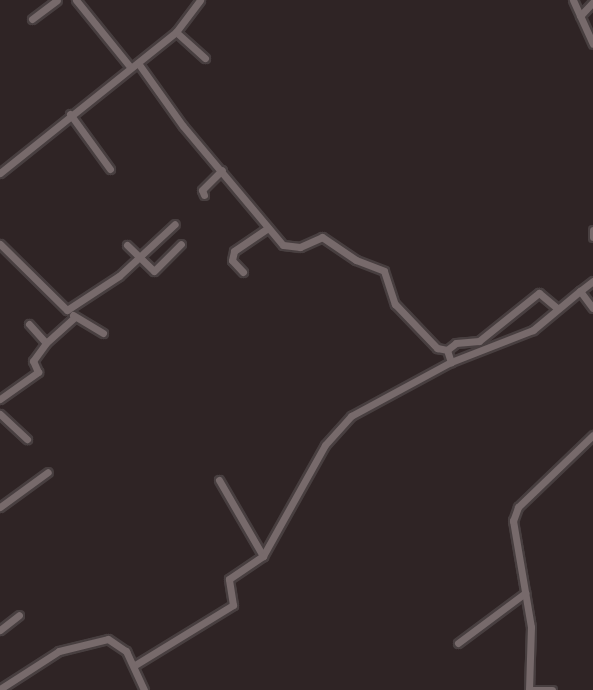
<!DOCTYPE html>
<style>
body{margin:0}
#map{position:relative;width:593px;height:690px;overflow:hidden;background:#2f2425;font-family:Quicksand,sans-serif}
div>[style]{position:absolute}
.roads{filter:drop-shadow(2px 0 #483f40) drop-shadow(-2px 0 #483f40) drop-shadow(0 2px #483f40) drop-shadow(0 -2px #483f40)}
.street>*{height:7px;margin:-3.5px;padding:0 3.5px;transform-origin:3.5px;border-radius:3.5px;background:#776a6b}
span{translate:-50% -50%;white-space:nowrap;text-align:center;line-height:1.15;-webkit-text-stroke:6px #2f2425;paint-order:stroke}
</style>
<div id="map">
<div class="roads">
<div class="street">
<div style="left:76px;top:0;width:87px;rotate:51deg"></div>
<div style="left:573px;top:0;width:48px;rotate:65.6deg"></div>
<div style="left:580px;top:16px;width:19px;rotate:-47deg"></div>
<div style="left:32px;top:19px;width:31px;rotate:-37deg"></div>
<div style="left:176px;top:32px;width:39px;rotate:42deg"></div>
<div style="left:138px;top:63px;width:77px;rotate:54.5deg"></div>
<div style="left:183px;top:126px;width:155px;rotate:50deg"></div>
<div style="left:283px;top:245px;width:17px;rotate:7deg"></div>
<div style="left:300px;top:247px;width:24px;rotate:-24deg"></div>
<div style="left:322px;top:237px;width:41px;rotate:34.1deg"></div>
<div style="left:356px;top:260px;width:30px;rotate:21deg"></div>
<div style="left:384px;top:271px;width:35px;rotate:72deg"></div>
<div style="left:395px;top:304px;width:61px;rotate:46.3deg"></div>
<div style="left:437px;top:348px;width:10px;rotate:11deg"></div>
<div style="left:447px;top:350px;width:13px;rotate:72deg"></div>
<div style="left:70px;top:114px;width:68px;rotate:54deg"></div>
<div style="left:0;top:173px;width:226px;rotate:-38.7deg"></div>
<div style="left:176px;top:32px;width:40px;rotate:-53deg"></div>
<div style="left:204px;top:195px;width:5px;rotate:-112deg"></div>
<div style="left:202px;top:190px;width:28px;rotate:-45deg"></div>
<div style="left:593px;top:230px;width:7px;rotate:90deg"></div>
<div style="left:0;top:244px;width:94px;rotate:44.6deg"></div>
<div style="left:67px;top:310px;width:62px;rotate:-33.2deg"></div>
<div style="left:119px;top:276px;width:76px;rotate:-42.9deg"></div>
<div style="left:127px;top:245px;width:37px;rotate:44deg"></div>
<div style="left:154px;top:271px;width:38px;rotate:-45deg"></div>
<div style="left:243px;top:272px;width:16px;rotate:-133deg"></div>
<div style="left:232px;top:260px;width:9px;rotate:-77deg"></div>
<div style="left:234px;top:251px;width:41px;rotate:-34.1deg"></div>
<div style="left:593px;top:281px;width:16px;rotate:142deg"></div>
<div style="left:580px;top:291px;width:21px;rotate:53deg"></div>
<div style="left:73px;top:315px;width:35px;rotate:31deg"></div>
<div style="left:29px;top:324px;width:25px;rotate:48deg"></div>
<div style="left:46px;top:343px;width:39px;rotate:-42deg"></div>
<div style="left:447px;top:350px;width:11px;rotate:-38deg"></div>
<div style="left:456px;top:343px;width:23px;rotate:-5deg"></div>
<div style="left:479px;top:341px;width:77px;rotate:-38.7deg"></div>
<div style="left:539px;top:293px;width:23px;rotate:40deg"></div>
<div style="left:0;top:399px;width:47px;rotate:-35.4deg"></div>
<div style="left:38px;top:372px;width:12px;rotate:-114deg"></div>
<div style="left:33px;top:361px;width:22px;rotate:-54deg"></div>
<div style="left:0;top:414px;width:37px;rotate:43deg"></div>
<div style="left:219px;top:480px;width:88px;rotate:59.9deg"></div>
<div style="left:263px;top:556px;width:127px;rotate:-60.8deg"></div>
<div style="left:325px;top:445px;width:39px;rotate:-48deg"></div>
<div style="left:351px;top:416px;width:114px;rotate:-28.4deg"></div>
<div style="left:451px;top:362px;width:88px;rotate:-21.3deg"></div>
<div style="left:533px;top:330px;width:61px;rotate:-39.7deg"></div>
<div style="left:0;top:507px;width:59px;rotate:-36.1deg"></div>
<div style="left:0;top:630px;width:24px;rotate:-38deg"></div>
<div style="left:458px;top:643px;width:84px;rotate:-36.7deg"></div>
<div style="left:135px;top:665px;width:115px;rotate:-31.5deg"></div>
<div style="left:233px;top:605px;width:26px;rotate:-99deg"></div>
<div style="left:229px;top:579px;width:41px;rotate:-34.1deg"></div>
<div style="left:0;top:689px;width:70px;rotate:-32.8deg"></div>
<div style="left:59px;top:651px;width:50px;rotate:-13.8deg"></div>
<div style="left:108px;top:639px;width:22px;rotate:34deg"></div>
<div style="left:126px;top:651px;width:43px;rotate:65.2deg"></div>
<div style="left:552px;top:690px;width:23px;rotate:180deg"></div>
<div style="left:529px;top:690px;width:63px;rotate:-88.2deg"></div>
<div style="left:531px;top:627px;width:108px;rotate:-99.6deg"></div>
<div style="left:513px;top:521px;width:15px;rotate:-70deg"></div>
<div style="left:518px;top:507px;width:104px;rotate:-43.8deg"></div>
</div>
</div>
</div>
